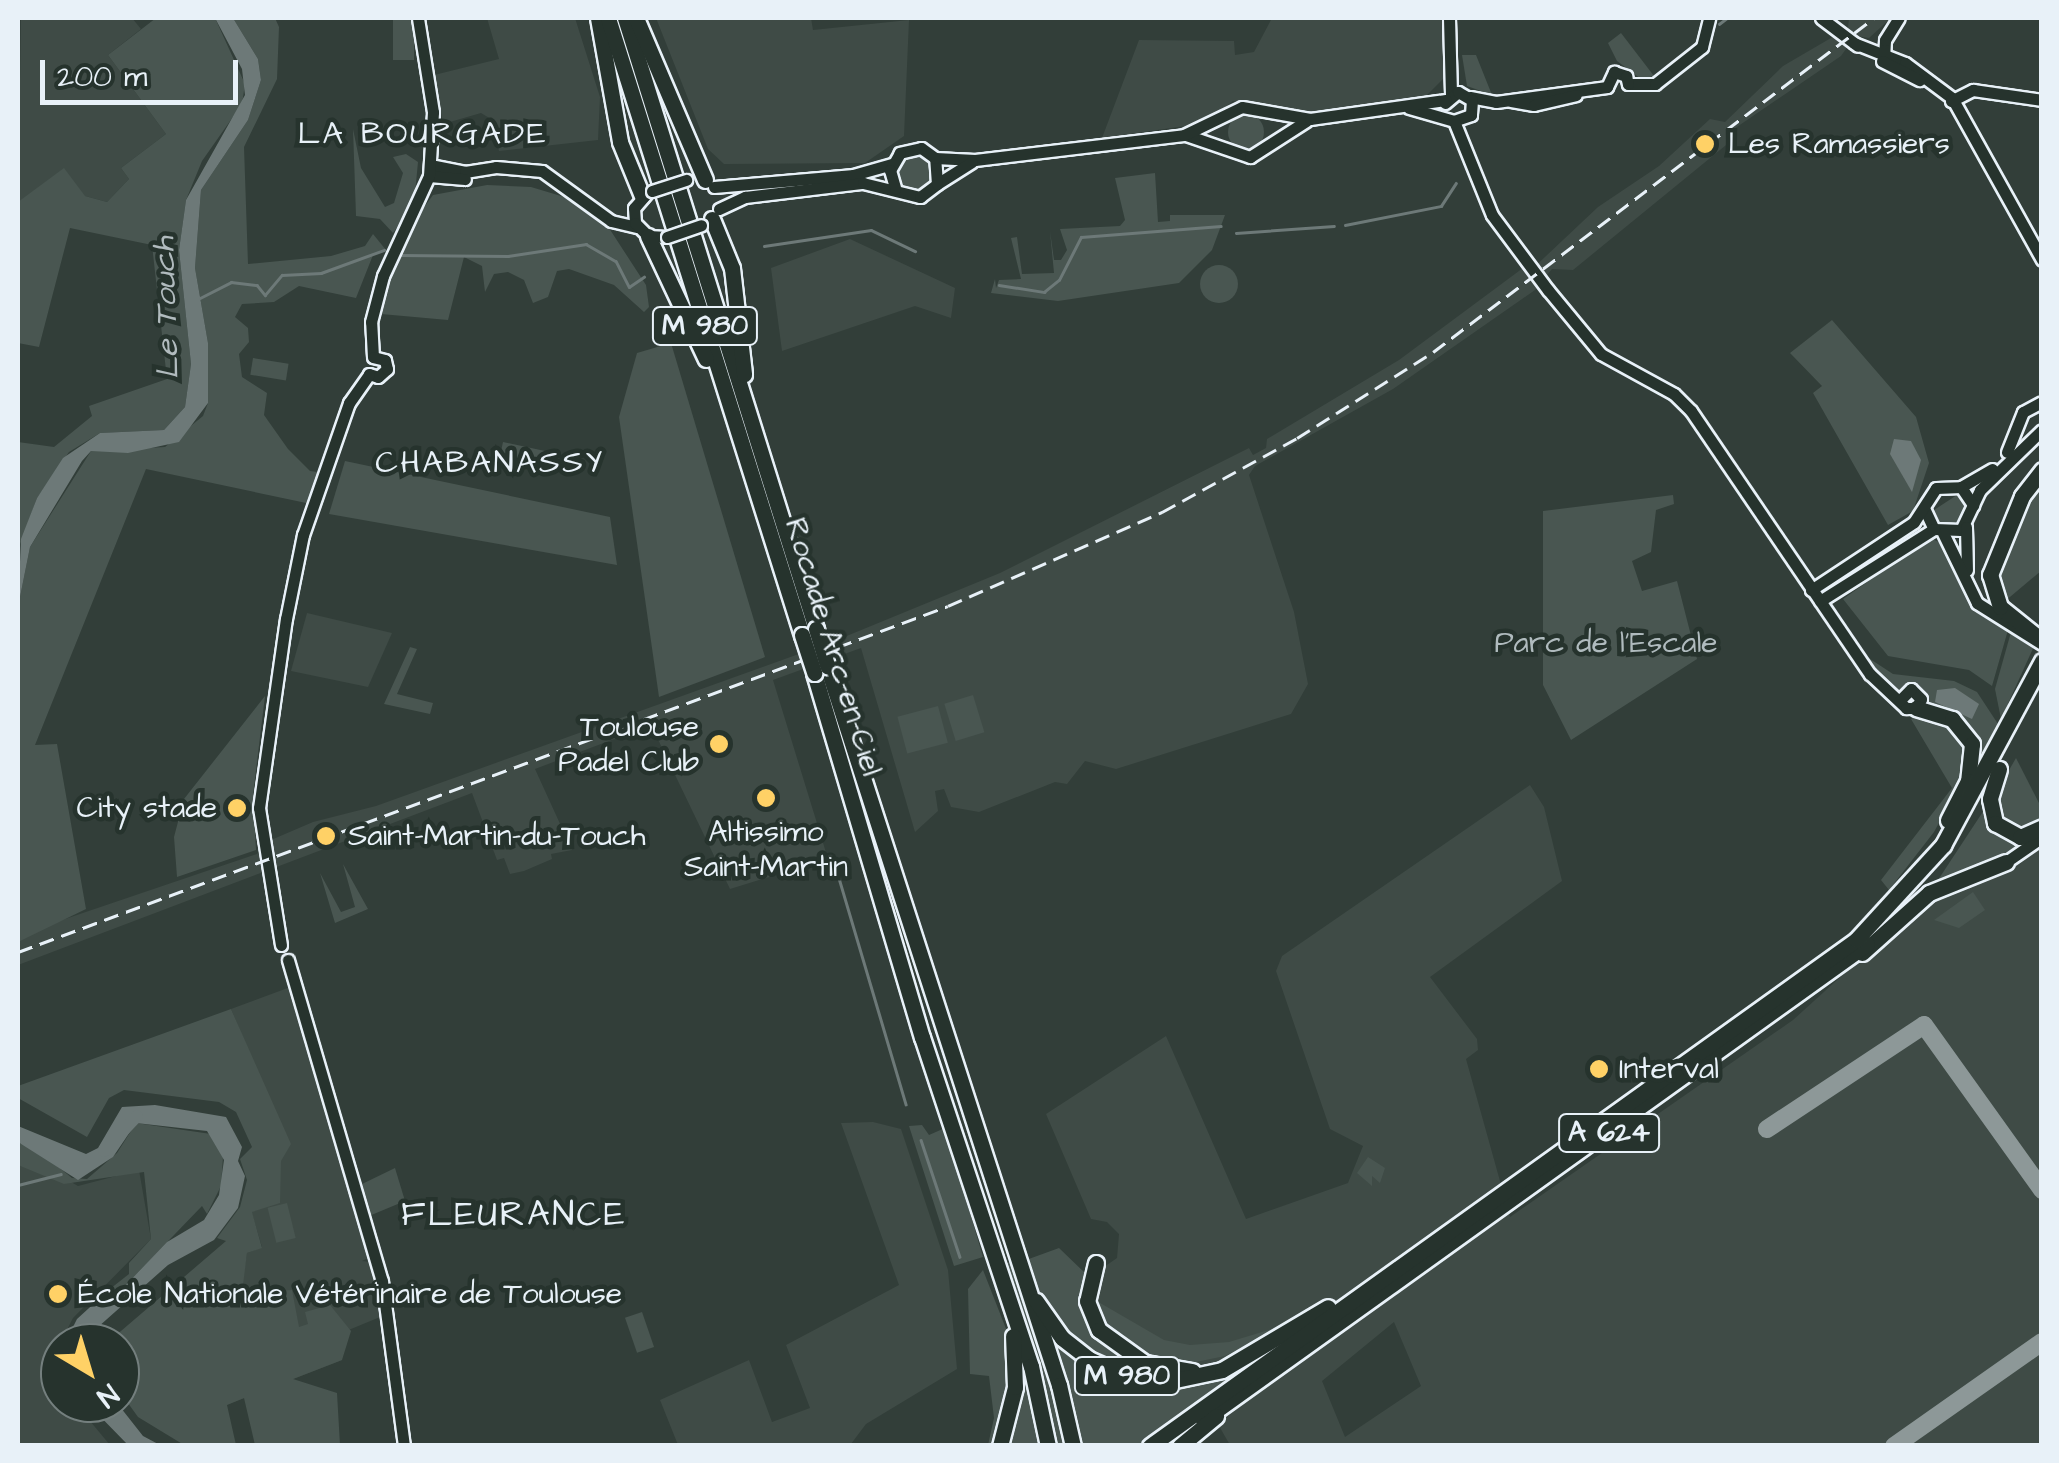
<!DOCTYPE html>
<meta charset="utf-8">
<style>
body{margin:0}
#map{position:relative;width:2059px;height:1463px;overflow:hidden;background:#323e39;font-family:"Architects Daughter",sans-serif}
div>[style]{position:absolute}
.built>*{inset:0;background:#3f4b46}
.green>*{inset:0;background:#495651;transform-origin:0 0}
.round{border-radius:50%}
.water>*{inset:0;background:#6d7978}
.stream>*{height:2.5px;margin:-1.25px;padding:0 1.25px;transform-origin:1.25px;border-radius:1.25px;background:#6d7978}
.river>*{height:12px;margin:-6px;padding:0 6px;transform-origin:6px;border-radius:6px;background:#6d7978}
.taxiway>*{height:18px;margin:-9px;padding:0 9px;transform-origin:9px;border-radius:9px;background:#8d9898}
.roads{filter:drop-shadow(2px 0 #e8f1f8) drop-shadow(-2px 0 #e8f1f8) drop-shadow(0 2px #e8f1f8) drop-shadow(0 -2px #e8f1f8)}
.secondary>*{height:11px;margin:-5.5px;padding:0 5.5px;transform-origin:5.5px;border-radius:5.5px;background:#26332d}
.highway>*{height:15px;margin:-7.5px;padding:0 7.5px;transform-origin:7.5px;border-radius:7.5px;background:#26332d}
.rail>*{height:2.5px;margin-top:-1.25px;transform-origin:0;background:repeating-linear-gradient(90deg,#e8f1f8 0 15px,transparent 0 23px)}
.bridges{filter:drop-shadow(2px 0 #e8f1f8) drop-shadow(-2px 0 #e8f1f8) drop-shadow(0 2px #e8f1f8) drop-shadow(0 -2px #e8f1f8)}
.secondary-bridge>*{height:11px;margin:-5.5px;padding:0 5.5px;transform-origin:5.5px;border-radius:5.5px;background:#26332d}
.highway-bridge>*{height:15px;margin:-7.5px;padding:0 7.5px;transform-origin:7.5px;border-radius:7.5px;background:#26332d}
.dots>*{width:28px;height:28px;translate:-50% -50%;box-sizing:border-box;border:5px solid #26332d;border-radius:50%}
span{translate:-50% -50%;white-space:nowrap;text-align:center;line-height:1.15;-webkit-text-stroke:9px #26332d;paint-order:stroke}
.shield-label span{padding:2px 8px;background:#26332d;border:2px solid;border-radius:8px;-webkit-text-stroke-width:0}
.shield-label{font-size:28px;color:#e8f1f8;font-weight:700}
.poi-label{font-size:30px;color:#e8f1f8}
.left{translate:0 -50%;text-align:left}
.right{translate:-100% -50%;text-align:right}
.park-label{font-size:30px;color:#b0bbbe}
.street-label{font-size:30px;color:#e8f1f8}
.neighbourhood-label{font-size:32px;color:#e8f1f8;letter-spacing:2.5px}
.water-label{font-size:32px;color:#b1bbbe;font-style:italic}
.quarter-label{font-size:35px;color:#e8f1f8;letter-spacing:2.5px}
.frame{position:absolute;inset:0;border:20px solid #e8f1f8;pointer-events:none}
.north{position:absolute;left:40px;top:1323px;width:100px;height:100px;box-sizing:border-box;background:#26332d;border:2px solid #747f7e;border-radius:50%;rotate:142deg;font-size:28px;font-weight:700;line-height:40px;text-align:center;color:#e8f1f8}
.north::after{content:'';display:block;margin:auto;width:35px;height:45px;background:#ffd166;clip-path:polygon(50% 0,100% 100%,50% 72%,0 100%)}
.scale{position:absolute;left:40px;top:60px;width:198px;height:45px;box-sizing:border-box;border:5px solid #e8f1f8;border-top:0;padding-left:12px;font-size:30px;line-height:35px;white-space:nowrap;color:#e8f1f8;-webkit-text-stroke:8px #26332d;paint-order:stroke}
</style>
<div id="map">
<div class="built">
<div style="clip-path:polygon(21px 18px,132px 18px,141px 29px,108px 55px,166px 134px,121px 168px,129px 179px,107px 202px,85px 196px,18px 202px)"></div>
<div style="clip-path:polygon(487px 18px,575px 18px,600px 97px,598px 140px,499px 151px,491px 119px,481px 113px,443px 124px,434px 75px,499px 59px)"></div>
<div style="clip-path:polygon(656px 18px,811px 18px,813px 30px,909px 20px,904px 136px,865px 163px,724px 164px,708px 149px)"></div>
<div style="clip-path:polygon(1272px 18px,1446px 18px,1450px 72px,1427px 95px,1402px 102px,1304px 114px,1233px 101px,1206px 123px,1102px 138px,1139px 40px,1234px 41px,1235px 55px,1254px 52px)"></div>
<div style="clip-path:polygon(1849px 18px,1891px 18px,1869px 38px,1855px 36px,1841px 56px,1731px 131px,1731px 141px,1573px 270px,1552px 269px,1535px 290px,1393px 389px,1255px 466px,1249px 475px,1294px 612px,1308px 684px,1291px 714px,1116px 769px,1085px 761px,1067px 784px,1055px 782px,979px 812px,951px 807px,944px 789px,935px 791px,938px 811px,915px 832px,861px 648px,773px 680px,828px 859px,730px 889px,651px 725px,535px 769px,572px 850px,551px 854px,552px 859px,524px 871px,510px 874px,504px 858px,497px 860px,472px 793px,18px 965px,18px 935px,257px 854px,264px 843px,313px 822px,376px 806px,832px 642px,1000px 573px,1249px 448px,1253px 455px,1266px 448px,1267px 439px,1399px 360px,1523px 268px,1528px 273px,1598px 207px,1659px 166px,1710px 119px,1725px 122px,1783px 66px,1848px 28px)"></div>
<div style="clip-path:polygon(850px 239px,955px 288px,951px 318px,915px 306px,782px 351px,771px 268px)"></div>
<div style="clip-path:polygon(307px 613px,392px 633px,368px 687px,291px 671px)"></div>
<div style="clip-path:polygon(evenodd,1530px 785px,1544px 807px,1562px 881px,1430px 977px,1477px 1039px,1478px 1050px,1466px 1059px,1510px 1217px,1793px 1020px,1933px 893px,1981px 881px,2041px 847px,2041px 1445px,1230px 1445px,1186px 1369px,1089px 1313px,1098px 1271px,1117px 1258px,1119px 1234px,1107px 1222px,1091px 1219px,1046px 1114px,1166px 1036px,1246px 1219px,1348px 1183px,1363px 1146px,1330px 1129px,1276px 971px,1282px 956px,1530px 785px,1394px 1322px,1421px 1386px,1345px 1437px,1322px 1381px,1394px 1322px)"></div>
<div style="clip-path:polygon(293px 986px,370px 1257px,362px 1261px,371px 1262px,385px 1315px,334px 1336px,342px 1360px,221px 1407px,247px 1253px,262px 1247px,249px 1204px,264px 1087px,231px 1009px)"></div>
<div style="clip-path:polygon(873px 1122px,901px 1129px,948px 1270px,957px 1369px,866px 1424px,851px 1444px,678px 1445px,660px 1400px,749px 1360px,772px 1422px,810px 1408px,786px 1345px,899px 1285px,841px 1123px)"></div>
<div style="clip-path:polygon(18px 1151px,78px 1186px,139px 1170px,151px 1239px,73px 1318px,56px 1351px,60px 1403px,75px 1403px,110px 1445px,18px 1445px)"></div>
</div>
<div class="green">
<div style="clip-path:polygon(156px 18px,215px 18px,245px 84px,242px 104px,202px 161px,186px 200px,179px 250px,191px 364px,185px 407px,164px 430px,100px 433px,69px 452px,37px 498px,18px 550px,18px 442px,54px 447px,92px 416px,89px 406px,167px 379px,152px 245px,70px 228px,39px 347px,18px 343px,18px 202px,64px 168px,85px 196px,107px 202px,129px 179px,121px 168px,166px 134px,108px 55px)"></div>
<div style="clip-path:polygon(233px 18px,275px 18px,279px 27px,277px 79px,244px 147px,248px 264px,331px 256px,365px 246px,373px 234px,386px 250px,373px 255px,356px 298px,299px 286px,274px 302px,242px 304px,235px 317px,248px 328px,249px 342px,239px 354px,242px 377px,267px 393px,264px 415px,288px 449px,310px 471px,325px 473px,311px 504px,146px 469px,35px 745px,57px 744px,86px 909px,18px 942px,18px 607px,30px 547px,91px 451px,165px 447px,203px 416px,208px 403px,208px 343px,195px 268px,201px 190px,248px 120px,261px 80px,258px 59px)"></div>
<div style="left:393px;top:18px;width:21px;height:42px"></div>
<div style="clip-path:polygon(1621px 33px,1654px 76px,1641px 79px,1617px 61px,1608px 43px)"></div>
<div style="clip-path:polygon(1462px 55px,1476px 55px,1492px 95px,1467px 86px)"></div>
<div class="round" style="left:1228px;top:114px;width:36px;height:36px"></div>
<div style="clip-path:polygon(353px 129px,361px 168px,385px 207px,394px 203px,403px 173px,393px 157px,406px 154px,418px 162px,414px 204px,393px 233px,380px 219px,356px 216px)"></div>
<div class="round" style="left:897px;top:154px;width:36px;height:36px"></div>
<div style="clip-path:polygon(1155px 173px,1158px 222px,1170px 221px,1170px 215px,1225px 215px,1212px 250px,1179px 283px,1058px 301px,991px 293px,995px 279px,996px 288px,999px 280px,1021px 279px,1011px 238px,1017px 237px,1022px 274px,1054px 273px,1050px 231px,1054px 260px,1061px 260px,1067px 250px,1060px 229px,1120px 226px,1125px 220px,1115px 178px)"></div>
<div style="clip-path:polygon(487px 185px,531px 187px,571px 199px,607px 225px,646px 285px,649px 307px,644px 312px,614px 285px,569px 269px,557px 271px,548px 297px,533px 303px,524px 280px,508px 272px,494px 274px,485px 292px,482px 266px,464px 257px,448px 320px,381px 314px,398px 243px,433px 195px)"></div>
<div class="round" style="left:1200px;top:265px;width:38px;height:38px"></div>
<div style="clip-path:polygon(1832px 320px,1916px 417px,1929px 463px,1913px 511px,1888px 525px,1813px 393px,1822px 386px,1790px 353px)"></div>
<div style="clip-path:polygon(671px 343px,765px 657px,659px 697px,619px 417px,637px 353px)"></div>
<div style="left:253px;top:358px;width:36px;height:17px;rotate:9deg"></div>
<div style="left:503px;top:442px;width:56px;height:16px;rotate:12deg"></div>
<div style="clip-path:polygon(345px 461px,610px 517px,617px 565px,329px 514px)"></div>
<div style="clip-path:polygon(2041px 478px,2041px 571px,2004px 602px,1996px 575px,2020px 512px)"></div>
<div style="clip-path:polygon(1960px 493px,1968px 507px,1959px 524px,1939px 523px,1931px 512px)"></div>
<div style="clip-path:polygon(1673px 495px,1674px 504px,1656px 510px,1651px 552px,1632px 561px,1642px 591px,1677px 581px,1697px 659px,1571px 740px,1543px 685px,1543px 511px)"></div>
<div style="clip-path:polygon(1930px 538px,1948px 546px,1968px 601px,2008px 630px,1992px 686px,1969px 670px,1888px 656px,1843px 599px)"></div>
<div style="clip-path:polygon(2011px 632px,2035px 644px,2001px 719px,1995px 689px)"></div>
<div style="clip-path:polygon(410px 647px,417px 649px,397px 694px,433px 703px,430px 714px,384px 704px)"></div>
<div style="clip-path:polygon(1861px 653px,1893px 674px,1954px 681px,1977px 692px,1998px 724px,1981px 760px,1976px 743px,1924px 704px,1924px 690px,1908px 684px,1897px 692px)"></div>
<div style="left:973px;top:695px;width:39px;height:30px;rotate:73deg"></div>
<div style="clip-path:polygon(265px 696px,253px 795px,256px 850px,177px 877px,174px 837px,184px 799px)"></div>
<div style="left:938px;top:706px;width:38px;height:42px;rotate:75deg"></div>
<div style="clip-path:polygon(1922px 714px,1955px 728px,1967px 743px,1965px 775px,1934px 832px,1889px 890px,1881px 880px,1952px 788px,1911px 719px)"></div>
<div style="clip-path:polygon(2016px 758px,2041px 807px,2041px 824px,2030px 832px,1999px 821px,1997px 791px)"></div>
<div style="clip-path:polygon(1986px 807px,1990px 820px,2036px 836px,2012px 853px,1936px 883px)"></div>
<div style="clip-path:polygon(343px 864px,368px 909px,335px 923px,320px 873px,341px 912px,355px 907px)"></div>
<div style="clip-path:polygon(1973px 892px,1985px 910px,1959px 928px,1934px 920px)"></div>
<div style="clip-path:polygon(231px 1009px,291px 1144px,281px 1161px,280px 1203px,252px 1212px,262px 1248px,247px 1253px,242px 1293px,292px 1290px,299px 1327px,308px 1324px,305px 1312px,330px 1305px,351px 1331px,342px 1360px,293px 1379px,337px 1393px,340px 1445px,255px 1445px,244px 1398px,227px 1405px,236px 1445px,184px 1445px,138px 1417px,120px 1392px,120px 1343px,107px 1343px,226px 1241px,217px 1238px,240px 1207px,247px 1180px,240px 1159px,252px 1147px,236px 1112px,219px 1102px,124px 1090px,109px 1098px,87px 1137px,18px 1098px,18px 1086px)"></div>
<div style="clip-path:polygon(136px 1123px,211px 1134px,223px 1157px,221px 1186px,207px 1214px,202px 1206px,121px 1290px,101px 1296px,129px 1274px,129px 1263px,151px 1239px,144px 1172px,64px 1184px,18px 1165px,18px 1143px,34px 1147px,72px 1178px,87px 1179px,117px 1153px)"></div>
<div style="clip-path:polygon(922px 1125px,929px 1135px,945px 1128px,983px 1257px,954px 1266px,909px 1126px)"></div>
<div style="clip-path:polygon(1368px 1157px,1385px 1168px,1380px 1183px,1372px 1176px,1372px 1186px,1357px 1173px)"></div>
<div style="clip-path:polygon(395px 1168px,405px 1201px,369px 1216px,362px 1184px)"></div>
<div style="left:287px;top:1203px;width:36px;height:20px;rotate:76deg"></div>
<div style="clip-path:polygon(1059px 1248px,1085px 1273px,1080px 1301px,1093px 1333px,1160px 1378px,1123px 1371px,1067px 1338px,1036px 1291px,1026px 1260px)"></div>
<div style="clip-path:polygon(1010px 1262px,1054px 1383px,1068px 1445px,1052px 1445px,1003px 1265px)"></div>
<div style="clip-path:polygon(983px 1270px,1010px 1339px,1011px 1387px,996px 1445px,988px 1445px,994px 1418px,989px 1376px,970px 1374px,968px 1289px)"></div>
<div style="clip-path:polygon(1095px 1300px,1164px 1340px,1190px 1345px,1229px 1342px,1288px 1324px,1225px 1356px,1186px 1364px,1137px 1352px,1104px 1328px)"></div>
<div style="left:642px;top:1312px;width:37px;height:18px;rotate:71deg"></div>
<div style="clip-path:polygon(1045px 1323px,1065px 1345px,1166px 1385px,1294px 1336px,1139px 1445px,1082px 1446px)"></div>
<div style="clip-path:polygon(1019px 1364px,1034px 1393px,1043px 1445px,1004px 1446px)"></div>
</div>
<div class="water">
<div style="clip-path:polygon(215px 18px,233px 18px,258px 59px,261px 80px,248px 120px,201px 190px,195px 268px,208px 343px,208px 403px,179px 442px,128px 453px,91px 451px,82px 461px,30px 547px,18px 607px,21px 539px,37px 498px,63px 458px,100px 433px,164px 430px,185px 407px,191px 364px,179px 250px,186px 200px,245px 95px,242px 69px)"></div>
<div style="clip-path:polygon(1894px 439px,1911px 441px,1921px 460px,1912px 492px,1890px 454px)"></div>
<div style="clip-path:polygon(1955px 688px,1979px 704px,1972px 719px,1935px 702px,1937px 690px)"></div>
<div style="clip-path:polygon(155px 1105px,226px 1117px,242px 1147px,238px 1161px,245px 1176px,238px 1208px,214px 1240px,168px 1265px,80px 1343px,65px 1343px,77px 1319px,100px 1298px,121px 1290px,167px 1242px,204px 1220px,219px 1195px,224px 1160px,207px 1131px,136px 1123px,113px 1157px,78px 1180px,18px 1142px,18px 1126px,86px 1154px,98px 1148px,122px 1107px)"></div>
<div style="clip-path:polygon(87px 1403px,117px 1403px,143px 1436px,160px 1445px,128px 1445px)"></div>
</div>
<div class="stream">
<div style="left:1719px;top:24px;width:10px;rotate:-37deg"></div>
<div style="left:1345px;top:225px;width:98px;rotate:-11.2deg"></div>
<div style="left:1441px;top:206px;width:27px;rotate:-57deg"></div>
<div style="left:1236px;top:233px;width:98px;rotate:-4.1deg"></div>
<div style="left:764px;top:246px;width:108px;rotate:-8.5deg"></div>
<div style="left:871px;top:230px;width:49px;rotate:25.5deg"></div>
<div style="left:399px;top:255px;width:109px;rotate:0.5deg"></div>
<div style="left:508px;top:256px;width:79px;rotate:-8.7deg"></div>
<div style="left:586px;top:244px;width:34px;rotate:30deg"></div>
<div style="left:616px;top:261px;width:29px;rotate:63deg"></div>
<div style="left:629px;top:287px;width:18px;rotate:-34deg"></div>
<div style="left:999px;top:285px;width:46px;rotate:8.8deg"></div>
<div style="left:1044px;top:292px;width:19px;rotate:-39deg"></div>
<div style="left:1059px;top:280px;width:48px;rotate:-62.9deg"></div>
<div style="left:1081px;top:237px;width:140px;rotate:-4.5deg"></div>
<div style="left:200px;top:298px;width:35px;rotate:-27deg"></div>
<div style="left:231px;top:282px;width:26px;rotate:7deg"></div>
<div style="left:257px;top:285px;width:13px;rotate:51deg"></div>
<div style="left:265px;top:295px;width:26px;rotate:-50deg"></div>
<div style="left:282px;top:275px;width:39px;rotate:-3deg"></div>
<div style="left:321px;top:273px;width:67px;rotate:-20.1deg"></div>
<div style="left:839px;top:878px;width:236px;rotate:73.5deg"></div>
<div style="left:921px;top:1140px;width:123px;rotate:71.6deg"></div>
<div style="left:18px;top:1185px;width:44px;rotate:-14.3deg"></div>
</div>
<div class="river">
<div style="left:104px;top:1151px;width:48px;rotate:-46.7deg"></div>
</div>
<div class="taxiway">
<div style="left:1767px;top:1129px;width:188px;rotate:-33.5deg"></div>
<div style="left:1924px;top:1025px;width:203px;rotate:54.4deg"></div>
<div style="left:1894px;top:1446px;width:181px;rotate:-35.1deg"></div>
</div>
<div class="roads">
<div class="secondary">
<div style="left:1449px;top:18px;width:77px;rotate:88.5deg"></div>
<div style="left:1821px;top:18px;width:46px;rotate:37.1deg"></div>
<div style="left:1854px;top:43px;width:55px;rotate:21.4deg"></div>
<div style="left:1905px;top:63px;width:59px;rotate:36.7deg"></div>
<div style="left:1952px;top:98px;width:185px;rotate:60.9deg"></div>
<div style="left:1884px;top:59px;width:19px;rotate:-87deg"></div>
<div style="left:1885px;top:40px;width:26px;rotate:-58deg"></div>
<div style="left:1882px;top:61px;width:42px;rotate:27.2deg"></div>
<div style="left:1628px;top:84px;width:27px"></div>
<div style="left:1655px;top:84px;width:60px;rotate:-38.2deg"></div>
<div style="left:1702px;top:47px;width:30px;rotate:-76deg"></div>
<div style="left:1607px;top:87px;width:17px;rotate:-65deg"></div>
<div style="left:1614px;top:72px;width:13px;rotate:18deg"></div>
<div style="left:1626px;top:76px;width:8px;rotate:76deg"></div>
<div style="left:1470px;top:97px;width:26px;rotate:11deg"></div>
<div style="left:1496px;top:102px;width:112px;rotate:-7.7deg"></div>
<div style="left:1511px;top:101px;width:23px;rotate:10deg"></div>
<div style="left:1534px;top:105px;width:43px;rotate:-13.4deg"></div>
<div style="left:1951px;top:101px;width:25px;rotate:-27deg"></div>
<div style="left:1973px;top:90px;width:70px;rotate:8.2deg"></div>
<div style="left:1445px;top:103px;width:17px;rotate:-40deg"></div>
<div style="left:1458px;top:92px;width:16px;rotate:30deg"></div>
<div style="left:1472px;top:100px;width:15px;rotate:94deg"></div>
<div style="left:1471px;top:115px;width:18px;rotate:161deg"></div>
<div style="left:1409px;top:108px;width:47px;rotate:16.1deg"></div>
<div style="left:1454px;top:121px;width:101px;rotate:68deg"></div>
<div style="left:1492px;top:215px;width:94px;rotate:53.3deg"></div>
<div style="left:1548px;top:290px;width:83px;rotate:50.4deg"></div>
<div style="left:1601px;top:354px;width:83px;rotate:28.7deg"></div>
<div style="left:1674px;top:394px;width:24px;rotate:45deg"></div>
<div style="left:1691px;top:411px;width:318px;rotate:55.8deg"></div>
<div style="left:1870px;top:674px;width:50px;rotate:43.4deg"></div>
<div style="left:1906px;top:708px;width:10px"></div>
<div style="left:1916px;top:708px;width:10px;rotate:-61deg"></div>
<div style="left:1921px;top:699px;width:14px;rotate:-135deg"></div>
<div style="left:1911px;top:689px;width:16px;rotate:135deg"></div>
<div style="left:1186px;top:135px;width:68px;rotate:19deg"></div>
<div style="left:1250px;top:157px;width:67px;rotate:-32.7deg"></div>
<div style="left:935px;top:158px;width:40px;rotate:2.9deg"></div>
<div style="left:975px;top:160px;width:210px;rotate:-6.8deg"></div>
<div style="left:1184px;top:135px;width:64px;rotate:-25.8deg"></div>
<div style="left:1242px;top:107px;width:69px;rotate:10deg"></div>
<div style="left:1310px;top:119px;width:137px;rotate:-8deg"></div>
<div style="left:430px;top:165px;width:36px;rotate:11deg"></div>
<div style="left:465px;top:172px;width:31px;rotate:-9deg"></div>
<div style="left:496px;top:167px;width:46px;rotate:5deg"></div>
<div style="left:542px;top:171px;width:85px;rotate:35.9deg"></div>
<div style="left:611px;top:221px;width:27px;rotate:13deg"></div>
<div style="left:429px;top:176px;width:36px;rotate:5deg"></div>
<div style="left:937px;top:184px;width:41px;rotate:-32.2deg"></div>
<div style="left:714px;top:187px;width:140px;rotate:-4.9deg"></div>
<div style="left:853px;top:175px;width:41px;rotate:-15.8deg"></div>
<div style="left:648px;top:192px;width:21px;rotate:131deg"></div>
<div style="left:634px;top:208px;width:15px;rotate:86deg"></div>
<div style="left:635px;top:223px;width:18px;rotate:45deg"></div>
<div style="left:648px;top:236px;width:19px;rotate:3deg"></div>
<div style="left:719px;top:209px;width:29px;rotate:-25deg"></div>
<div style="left:745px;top:197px;width:119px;rotate:-6.8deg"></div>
<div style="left:863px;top:183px;width:59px;rotate:13.8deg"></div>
<div style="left:920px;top:197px;width:21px;rotate:-37deg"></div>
<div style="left:937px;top:184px;width:26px;rotate:-94deg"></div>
<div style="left:935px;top:158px;width:17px;rotate:-144deg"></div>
<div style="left:921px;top:148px;width:22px;rotate:167deg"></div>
<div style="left:900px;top:153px;width:20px;rotate:120deg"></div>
<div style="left:890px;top:170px;width:19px;rotate:74deg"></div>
<div style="left:373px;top:357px;width:35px;rotate:-93deg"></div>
<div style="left:371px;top:322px;width:48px;rotate:-75.4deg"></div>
<div style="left:383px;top:276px;width:110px;rotate:-65.3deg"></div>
<div style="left:429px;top:176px;width:64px;rotate:-86.4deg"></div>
<div style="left:433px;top:112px;width:95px;rotate:-99.1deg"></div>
<div style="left:369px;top:374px;width:9px;rotate:18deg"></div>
<div style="left:378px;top:377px;width:12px;rotate:-42deg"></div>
<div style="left:387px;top:369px;width:9px;rotate:-103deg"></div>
<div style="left:385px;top:360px;width:12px;rotate:-166deg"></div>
<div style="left:2007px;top:452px;width:43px;rotate:-68.2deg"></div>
<div style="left:2023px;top:412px;width:21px;rotate:-28deg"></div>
<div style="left:1961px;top:487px;width:36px;rotate:-30deg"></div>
<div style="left:1924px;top:508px;width:23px;rotate:65deg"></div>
<div style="left:1934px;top:529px;width:27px;rotate:2deg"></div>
<div style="left:1961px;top:530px;width:44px;rotate:-64.6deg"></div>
<div style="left:1980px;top:490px;width:86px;rotate:-44.1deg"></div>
<div style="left:1966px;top:527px;width:43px;rotate:88.7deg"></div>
<div style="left:1943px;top:533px;width:78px;rotate:64.1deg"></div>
<div style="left:1977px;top:603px;width:77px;rotate:32.2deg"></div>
<div style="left:1811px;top:590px;width:123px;rotate:-33.4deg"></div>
<div style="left:1914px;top:522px;width:40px;rotate:-57.1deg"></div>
<div style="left:1936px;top:488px;width:25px;rotate:-2deg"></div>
<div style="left:1961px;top:487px;width:22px;rotate:56deg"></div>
<div style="left:1820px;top:601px;width:135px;rotate:-32.3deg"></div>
<div style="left:2006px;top:862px;width:44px;rotate:-34.8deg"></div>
<div style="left:281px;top:945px;width:139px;rotate:-99.1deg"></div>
<div style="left:259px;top:808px;width:191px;rotate:-81.9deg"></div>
<div style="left:286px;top:619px;width:86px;rotate:-78.6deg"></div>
<div style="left:303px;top:535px;width:140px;rotate:-70.8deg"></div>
<div style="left:349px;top:403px;width:35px;rotate:-55deg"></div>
<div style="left:288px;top:960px;width:334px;rotate:73.7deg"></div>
<div style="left:382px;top:1281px;width:166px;rotate:82.4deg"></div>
</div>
<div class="highway">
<div style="left:598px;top:18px;width:126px;rotate:79.9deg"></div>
<div style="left:620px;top:142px;width:58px;rotate:67.8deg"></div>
<div style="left:608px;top:18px;width:647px;rotate:72.55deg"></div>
<div style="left:625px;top:18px;width:640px;rotate:72.64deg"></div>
<div style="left:636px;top:18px;width:176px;rotate:66.9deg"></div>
<div style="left:712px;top:219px;width:53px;rotate:67.8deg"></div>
<div style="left:732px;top:268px;width:107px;rotate:83.5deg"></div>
<div style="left:648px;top:236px;width:136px;rotate:64.8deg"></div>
<div style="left:2034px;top:634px;width:43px;rotate:-141.5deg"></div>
<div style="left:2000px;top:607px;width:34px;rotate:-107deg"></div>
<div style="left:1990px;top:575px;width:85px;rotate:-67.9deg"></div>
<div style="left:2022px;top:496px;width:33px;rotate:-52deg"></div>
<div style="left:827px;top:666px;width:756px;rotate:72.12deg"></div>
<div style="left:1059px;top:1385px;width:63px;rotate:77.1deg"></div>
<div style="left:814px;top:673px;width:380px;rotate:73.5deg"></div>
<div style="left:922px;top:1037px;width:347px;rotate:71.7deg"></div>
<div style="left:1031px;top:1366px;width:82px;rotate:78deg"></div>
<div style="left:1916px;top:708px;width:38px;rotate:17deg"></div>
<div style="left:1952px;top:719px;width:32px;rotate:51deg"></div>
<div style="left:1972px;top:744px;width:37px;rotate:96deg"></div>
<div style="left:1968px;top:781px;width:44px;rotate:117.1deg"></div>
<div style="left:1999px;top:769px;width:31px;rotate:107deg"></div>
<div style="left:1990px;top:799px;width:25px;rotate:78deg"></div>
<div style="left:1995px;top:823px;width:29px;rotate:29deg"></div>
<div style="left:2020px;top:837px;width:24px;rotate:-24deg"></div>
<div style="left:1862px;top:953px;width:90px;rotate:-41.8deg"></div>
<div style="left:1929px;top:893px;width:83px;rotate:-21.9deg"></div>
<div style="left:1096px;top:1263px;width:39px;rotate:103deg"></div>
<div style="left:1087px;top:1301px;width:31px;rotate:68deg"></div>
<div style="left:1099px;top:1330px;width:57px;rotate:35.7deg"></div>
<div style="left:1145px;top:1363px;width:48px;rotate:9.7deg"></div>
<div style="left:1036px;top:1301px;width:45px;rotate:54.9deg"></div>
<div style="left:1062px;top:1338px;width:34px;rotate:38deg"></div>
<div style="left:1089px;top:1359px;width:46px;rotate:24.3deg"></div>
<div style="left:1131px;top:1378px;width:35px;rotate:7deg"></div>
<div style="left:1166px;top:1382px;width:57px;rotate:-12.1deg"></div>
<div style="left:1222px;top:1370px;width:123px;rotate:-30.7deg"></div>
<div style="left:1203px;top:1420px;width:817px;rotate:-35.64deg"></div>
<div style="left:1000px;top:1446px;width:61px;rotate:-75.7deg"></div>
<div style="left:1015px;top:1387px;width:51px;rotate:-92.2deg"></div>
<div style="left:1150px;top:1446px;width:869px;rotate:-35.63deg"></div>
<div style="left:1856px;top:940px;width:129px;rotate:-47.5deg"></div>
<div style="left:1943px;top:845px;width:209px;rotate:-61.7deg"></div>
<div style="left:1180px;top:1446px;width:47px;rotate:-39.8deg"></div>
</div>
</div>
<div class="rail">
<div style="left:18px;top:952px;width:992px;rotate:-20.41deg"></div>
<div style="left:948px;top:606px;width:234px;rotate:-23.7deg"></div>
<div style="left:1162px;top:512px;width:154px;rotate:-28.7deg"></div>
<div style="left:1297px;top:438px;width:161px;rotate:-32.3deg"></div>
<div style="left:1433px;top:352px;width:553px;rotate:-37.14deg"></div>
</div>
<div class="bridges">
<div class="secondary-bridge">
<div style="left:652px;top:191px;width:36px;rotate:-18deg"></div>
<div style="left:667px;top:237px;width:36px;rotate:-19deg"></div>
</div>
<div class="highway-bridge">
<div style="left:816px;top:629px;width:39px;rotate:73deg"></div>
<div style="left:802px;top:635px;width:40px;rotate:72deg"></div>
</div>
</div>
<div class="dots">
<div style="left:1705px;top:144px;background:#ffd166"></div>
<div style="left:719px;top:744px;background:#ffd166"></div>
<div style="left:766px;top:798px;background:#ffd166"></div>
<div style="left:237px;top:808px;background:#ffd166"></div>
<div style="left:326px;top:836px;background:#ffd166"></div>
<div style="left:1599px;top:1069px;background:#ffd166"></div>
<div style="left:58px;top:1294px;background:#ffd166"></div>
</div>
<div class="shield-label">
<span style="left:705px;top:326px">M 980</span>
<span style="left:1609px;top:1133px">A 624</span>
<span style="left:1127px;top:1376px">M 980</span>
</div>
<div class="poi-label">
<span class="left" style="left:1728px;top:144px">Les Ramassiers</span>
<span class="right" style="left:699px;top:744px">Toulouse<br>Padel Club</span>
<span class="right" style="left:217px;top:808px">City stade</span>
<span style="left:766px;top:849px">Altissimo<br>Saint-Martin</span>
<span class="left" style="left:348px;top:836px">Saint-Martin-du-Touch</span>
<span class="left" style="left:1619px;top:1069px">Interval</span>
<span class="left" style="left:78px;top:1294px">École Nationale Vétérinaire de Toulouse</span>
</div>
<div class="park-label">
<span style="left:1606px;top:643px">Parc de l’Escale</span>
</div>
<div class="street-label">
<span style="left:833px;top:647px;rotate:73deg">Rocade Arc-en-Ciel</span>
</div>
<div class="neighbourhood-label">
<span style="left:423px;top:134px">LA BOURGADE</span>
<span style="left:490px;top:463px">CHABANASSY</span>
</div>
<div class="water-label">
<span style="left:167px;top:308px;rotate:-92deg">Le Touch</span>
</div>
<div class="quarter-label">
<span style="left:514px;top:1215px">FLEURANCE</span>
</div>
<div class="frame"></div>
<div class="north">N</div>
<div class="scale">200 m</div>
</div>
